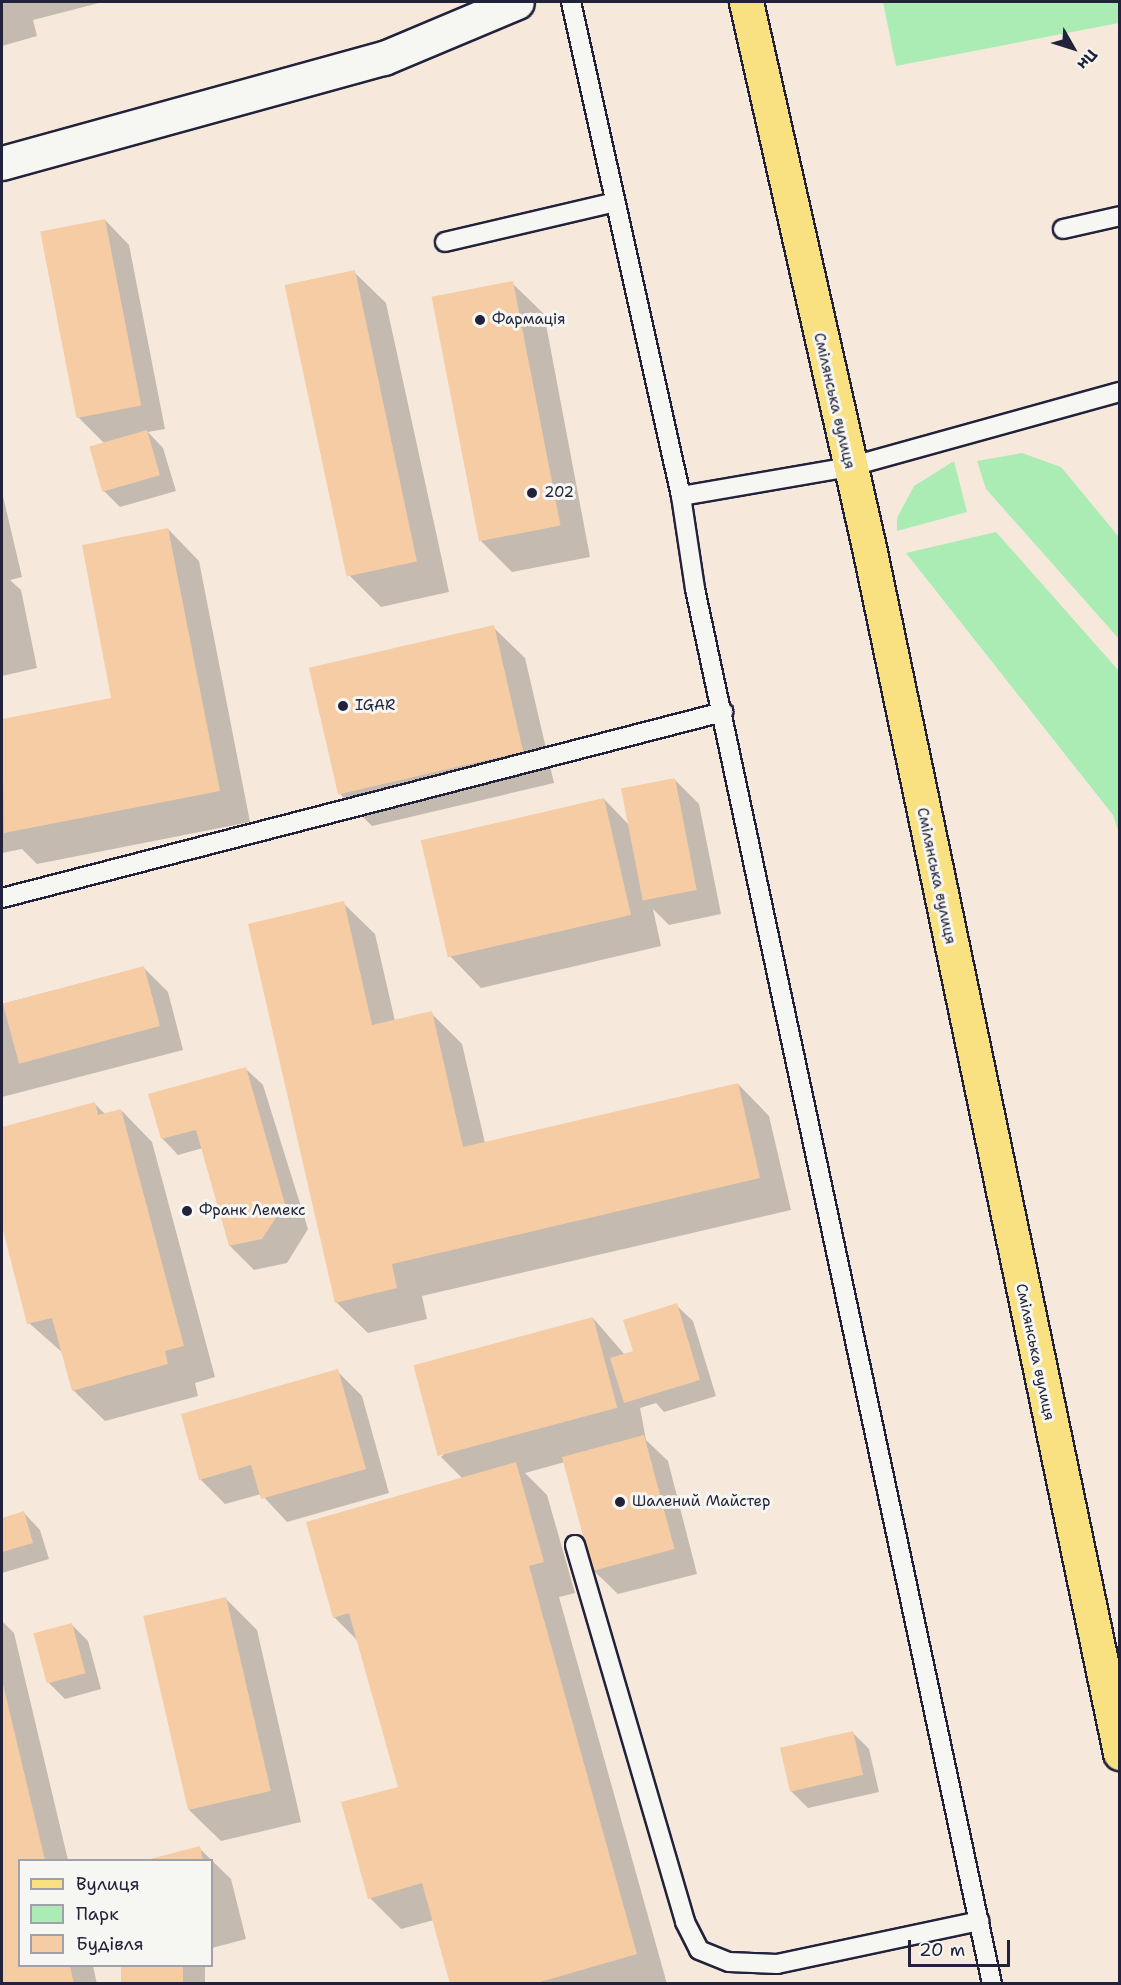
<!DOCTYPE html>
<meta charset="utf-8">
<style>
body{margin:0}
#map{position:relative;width:1121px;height:1985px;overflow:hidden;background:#f6e9db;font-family:"Shantell Sans",sans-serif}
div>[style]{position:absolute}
.green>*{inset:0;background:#abecb5}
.shadow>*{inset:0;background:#0003;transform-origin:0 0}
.building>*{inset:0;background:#f6cca5;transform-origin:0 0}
.roads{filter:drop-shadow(2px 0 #22223b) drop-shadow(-2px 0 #22223b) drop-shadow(0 2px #22223b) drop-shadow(0 -2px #22223b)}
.service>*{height:18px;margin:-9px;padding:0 9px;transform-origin:9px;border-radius:9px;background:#f6f6f2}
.minor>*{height:33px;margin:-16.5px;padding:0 16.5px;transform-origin:16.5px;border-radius:16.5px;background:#f6f6f2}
.primary>*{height:33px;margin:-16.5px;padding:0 16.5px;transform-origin:16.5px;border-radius:16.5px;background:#f9e181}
.dots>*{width:16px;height:16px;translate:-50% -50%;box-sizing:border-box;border:3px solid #f6f6f2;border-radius:50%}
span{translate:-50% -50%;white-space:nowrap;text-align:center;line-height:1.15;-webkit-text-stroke:6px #f6f6f2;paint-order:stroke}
.poi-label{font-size:15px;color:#22223b}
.left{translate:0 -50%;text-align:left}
.street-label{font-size:15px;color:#22223b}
.frame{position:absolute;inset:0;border:3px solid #22223b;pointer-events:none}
.legend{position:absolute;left:18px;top:1859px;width:195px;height:108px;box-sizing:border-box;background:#f6f6f2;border:2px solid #a1a1a9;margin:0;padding:8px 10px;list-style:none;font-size:18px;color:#22223b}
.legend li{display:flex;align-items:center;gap:12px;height:30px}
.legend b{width:30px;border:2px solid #a1a1a9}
.north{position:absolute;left:1043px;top:18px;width:60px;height:60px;-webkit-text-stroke:4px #f6f6f2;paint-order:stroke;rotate:129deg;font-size:16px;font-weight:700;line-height:24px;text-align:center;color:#22223b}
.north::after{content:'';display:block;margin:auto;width:21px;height:27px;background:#22223b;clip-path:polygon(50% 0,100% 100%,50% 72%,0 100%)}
.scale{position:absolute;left:908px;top:1940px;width:102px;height:27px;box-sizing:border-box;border:3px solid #22223b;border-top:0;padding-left:8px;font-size:18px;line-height:21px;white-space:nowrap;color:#22223b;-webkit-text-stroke:4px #f6f6f2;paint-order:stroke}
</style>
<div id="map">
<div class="green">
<div style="clip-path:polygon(883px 2px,1119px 2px,1119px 23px,896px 66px)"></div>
<div style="clip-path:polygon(1022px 453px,1061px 467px,1119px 537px,1119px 639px,986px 489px,977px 461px)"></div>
<div style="clip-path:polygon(954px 461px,967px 512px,897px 531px,897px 518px,914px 486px)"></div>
<div style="clip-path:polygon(996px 532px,1119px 671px,1119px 833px,1113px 815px,906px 553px)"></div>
</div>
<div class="shadow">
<div style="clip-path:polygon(2px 2px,103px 2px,33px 20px,37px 36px,2px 46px)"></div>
<div style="clip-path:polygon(105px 220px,129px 245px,165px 429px,148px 432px,163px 448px,176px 491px,120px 507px,103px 490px,104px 443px,78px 417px)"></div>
<div style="clip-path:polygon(354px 272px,386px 303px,449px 592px,381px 607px,350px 576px)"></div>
<div style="clip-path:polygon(512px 283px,544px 314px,590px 557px,512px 572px,481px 541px)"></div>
<div style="clip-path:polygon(2px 492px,22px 577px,10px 580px,21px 590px,37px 668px,2px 676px)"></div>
<div style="clip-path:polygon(168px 529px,199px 561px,250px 822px,37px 864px,22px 849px,2px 853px,2px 721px,113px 699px)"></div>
<div style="clip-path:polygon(493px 627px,525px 658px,554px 783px,372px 826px,341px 795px,311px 670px)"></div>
<div style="clip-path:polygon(675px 780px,699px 804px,721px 914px,669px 925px,653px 909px,661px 946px,481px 988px,450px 956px,604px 799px,629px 825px)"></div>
<div style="clip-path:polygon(343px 903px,375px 934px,395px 1021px,431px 1013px,462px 1044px,485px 1143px,738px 1084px,769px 1116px,791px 1210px,422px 1296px,427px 1319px,368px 1333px,336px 1302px)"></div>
<div style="clip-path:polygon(143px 967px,168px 992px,183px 1050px,2px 1097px,2px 1004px)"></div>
<div style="clip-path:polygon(246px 1069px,263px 1085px,308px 1229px,287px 1263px,254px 1270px,230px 1246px,203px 1148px,178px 1155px,162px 1138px)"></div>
<div style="clip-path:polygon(95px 1104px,105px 1114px,121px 1110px,152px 1142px,215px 1377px,195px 1383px,198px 1396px,105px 1421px,73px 1390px,64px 1354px,29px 1323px,2px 1220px,2px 1129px)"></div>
<div style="clip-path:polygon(676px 1305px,693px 1321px,716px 1396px,664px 1412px,656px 1403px,640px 1408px,646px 1440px,668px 1461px,697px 1574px,618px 1594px,593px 1570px,565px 1462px,525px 1473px,547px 1495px,575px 1593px,559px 1597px,667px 1984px,451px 1984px,434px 1920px,401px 1929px,370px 1898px,399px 1788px,359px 1642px,334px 1617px,463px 1479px,441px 1457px,593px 1318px,625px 1355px,634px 1352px)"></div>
<div style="clip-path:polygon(337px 1371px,362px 1396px,389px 1493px,287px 1522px,261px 1494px,225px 1504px,201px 1480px,183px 1415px)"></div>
<div style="clip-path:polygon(24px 1513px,40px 1530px,49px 1559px,2px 1573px,2px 1520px)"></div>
<div style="clip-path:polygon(225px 1598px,257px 1630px,301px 1822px,221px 1841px,189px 1810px)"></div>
<div style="clip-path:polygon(2px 1621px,14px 1633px,68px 1860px,20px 1860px,20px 1966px,93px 1966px,97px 1984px,2px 1984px)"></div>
<div style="clip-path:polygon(71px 1624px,88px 1641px,101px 1689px,65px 1699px,49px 1683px,35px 1634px)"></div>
<div style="clip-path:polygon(852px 1732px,869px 1749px,879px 1792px,808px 1808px,791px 1791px)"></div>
<div style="clip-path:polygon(199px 1848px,231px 1879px,246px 1939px,212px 1948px,212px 1860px,149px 1860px)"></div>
<div style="left:122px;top:1966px;width:83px;height:19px"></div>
</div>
<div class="building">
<div style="left:105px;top:219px;width:190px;height:66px;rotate:79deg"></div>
<div style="left:355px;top:270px;width:298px;height:72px;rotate:78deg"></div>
<div style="left:513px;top:281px;width:249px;height:83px;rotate:79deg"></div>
<div style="left:147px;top:430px;width:47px;height:60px;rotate:74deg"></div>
<div style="clip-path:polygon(168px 528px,220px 791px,4px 833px,2px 719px,111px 698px,82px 545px)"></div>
<div style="left:494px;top:625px;width:130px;height:190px;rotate:77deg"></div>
<div style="left:675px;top:778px;width:114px;height:55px;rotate:79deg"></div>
<div style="left:604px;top:798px;width:120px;height:188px;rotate:77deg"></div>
<div style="clip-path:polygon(344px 901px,372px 1025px,432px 1011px,463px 1147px,738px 1083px,760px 1178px,392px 1264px,397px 1288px,335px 1303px,248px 924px)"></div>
<div style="left:144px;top:966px;width:62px;height:146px;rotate:75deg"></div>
<div style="clip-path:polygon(246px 1067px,285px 1204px,262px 1239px,229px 1246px,196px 1130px,161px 1139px,148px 1094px)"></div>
<div style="clip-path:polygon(95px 1102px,98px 1115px,121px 1109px,184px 1346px,165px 1351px,168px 1364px,72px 1391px,52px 1318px,27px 1324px,2px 1226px,2px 1127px)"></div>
<div style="clip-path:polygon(677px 1303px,700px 1380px,624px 1403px,610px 1358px,633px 1351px,623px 1320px)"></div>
<div style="left:593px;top:1317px;width:94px;height:186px;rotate:75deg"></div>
<div style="clip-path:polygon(338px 1369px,366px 1469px,261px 1499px,251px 1465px,199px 1480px,181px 1414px)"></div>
<div style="left:644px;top:1435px;width:118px;height:85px;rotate:75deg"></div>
<div style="clip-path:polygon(516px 1462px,544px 1562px,529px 1566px,637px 1954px,533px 1984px,450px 1984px,422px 1883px,368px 1899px,341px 1802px,398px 1787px,349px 1613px,333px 1618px,306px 1522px)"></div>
<div style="clip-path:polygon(24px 1511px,33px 1543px,2px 1552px,2px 1518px)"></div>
<div style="left:226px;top:1597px;width:199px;height:85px;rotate:77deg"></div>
<div style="left:72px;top:1623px;width:52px;height:40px;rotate:75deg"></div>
<div style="clip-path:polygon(2px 1680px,45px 1860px,20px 1860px,20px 1966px,70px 1966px,74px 1984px,2px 1984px)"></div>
<div style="left:853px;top:1731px;width:45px;height:75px;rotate:77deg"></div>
<div style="clip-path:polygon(200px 1846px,203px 1860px,146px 1860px)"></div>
<div style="left:121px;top:1966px;width:62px;height:18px"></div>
</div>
<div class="roads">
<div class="service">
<div style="left:571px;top:2px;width:506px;rotate:77.45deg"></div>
<div style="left:681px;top:496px;width:94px;rotate:81.4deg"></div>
<div style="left:695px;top:589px;width:1426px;rotate:77.98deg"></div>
<div style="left:1063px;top:229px;width:58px;rotate:-12.8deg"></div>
<div style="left:445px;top:242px;width:175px;rotate:-13.2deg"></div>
<div style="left:681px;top:496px;width:170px;rotate:-9.8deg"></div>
<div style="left:849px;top:467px;width:281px;rotate:-15.5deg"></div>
<div style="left:2px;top:898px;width:745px;rotate:-14.47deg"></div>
<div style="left:575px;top:1545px;width:393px;rotate:73.7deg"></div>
<div style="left:685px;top:1922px;width:31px;rotate:63deg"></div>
<div style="left:699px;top:1950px;width:32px;rotate:22deg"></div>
<div style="left:729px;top:1962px;width:48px;rotate:2.4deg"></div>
<div style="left:777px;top:1964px;width:207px;rotate:-12deg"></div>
</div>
<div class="minor">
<div style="left:2px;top:163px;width:396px;rotate:-15.4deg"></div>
<div style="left:384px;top:58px;width:144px;rotate:-22.8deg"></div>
</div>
<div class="primary">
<div style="left:746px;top:2px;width:564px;rotate:77.29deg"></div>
<div style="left:870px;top:552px;width:1227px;rotate:78.24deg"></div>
</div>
</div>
<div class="dots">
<div style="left:480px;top:320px;background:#22223b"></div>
<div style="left:532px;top:493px;background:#22223b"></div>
<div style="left:343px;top:706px;background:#22223b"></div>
<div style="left:187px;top:1211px;background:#22223b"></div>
<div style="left:620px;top:1502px;background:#22223b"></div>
</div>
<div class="poi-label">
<span class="left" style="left:492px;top:320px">Фармація</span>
<span class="left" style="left:544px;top:493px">202</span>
<span class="left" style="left:355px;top:706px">IGAR</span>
<span class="left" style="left:199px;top:1211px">Франк Лемекс</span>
<span class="left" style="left:632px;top:1502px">Шалений Майстер</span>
</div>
<div class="street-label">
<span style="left:834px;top:401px;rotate:77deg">Смілянська вулиця</span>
<span style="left:936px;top:876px;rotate:78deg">Смілянська вулиця</span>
<span style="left:1035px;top:1352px;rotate:78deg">Смілянська вулиця</span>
</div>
<div class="frame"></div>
<ul class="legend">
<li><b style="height:8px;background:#f9e181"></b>Вулиця</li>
<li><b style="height:16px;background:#abecb5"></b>Парк</li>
<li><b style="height:16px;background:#f6cca5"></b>Будівля</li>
</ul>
<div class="north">Пн</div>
<div class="scale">20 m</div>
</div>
